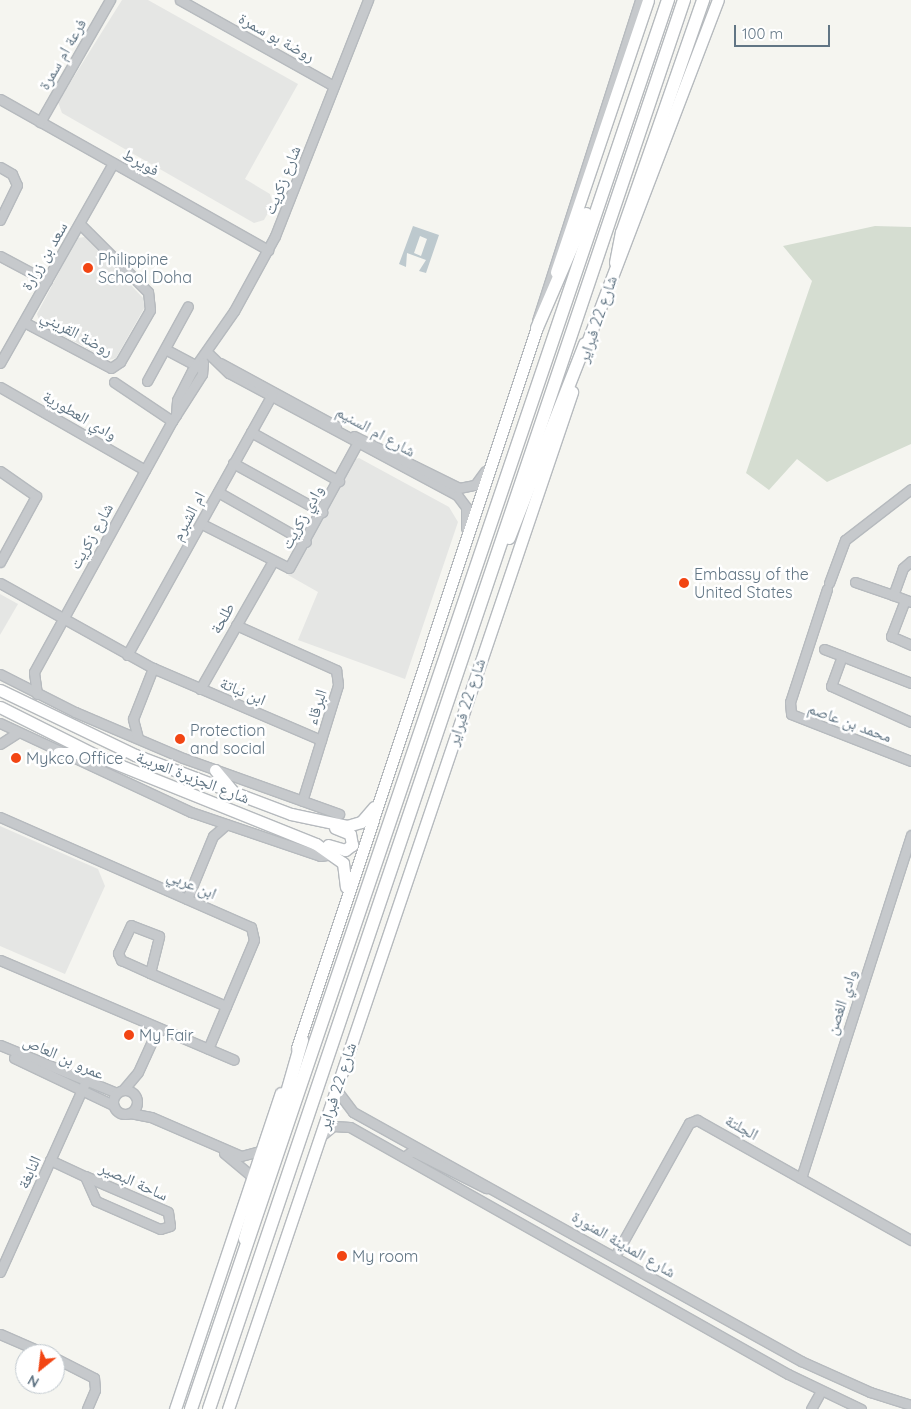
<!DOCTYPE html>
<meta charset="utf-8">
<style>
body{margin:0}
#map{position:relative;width:911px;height:1409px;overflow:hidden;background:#f5f5f0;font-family:Quicksand,"Noto Naskh Arabic",sans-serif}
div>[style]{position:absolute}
.built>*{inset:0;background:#e5e6e4}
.green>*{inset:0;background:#d5ddd1}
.water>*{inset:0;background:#bdc9ce}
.roads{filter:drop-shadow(1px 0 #b6babe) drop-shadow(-1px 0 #b6babe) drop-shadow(0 1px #b6babe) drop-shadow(0 -1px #b6babe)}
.minor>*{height:9px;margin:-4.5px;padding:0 4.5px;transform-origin:4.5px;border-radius:4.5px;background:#c6c9cc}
.minor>.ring{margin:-4.5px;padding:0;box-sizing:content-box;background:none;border:9px solid #c6c9cc;border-radius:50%}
.major>*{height:11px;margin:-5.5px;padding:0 5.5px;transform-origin:5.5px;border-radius:5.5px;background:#fff}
.highway>*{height:12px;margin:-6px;padding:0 6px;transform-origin:6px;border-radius:6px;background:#fff}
.dots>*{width:14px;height:14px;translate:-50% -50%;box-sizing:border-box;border:2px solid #fff;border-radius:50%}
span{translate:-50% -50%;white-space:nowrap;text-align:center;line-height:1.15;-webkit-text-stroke:5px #fff;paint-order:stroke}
.street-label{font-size:16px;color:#617584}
.poi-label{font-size:16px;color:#617584}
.left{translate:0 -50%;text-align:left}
.north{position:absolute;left:15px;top:1344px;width:50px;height:50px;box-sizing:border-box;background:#fff;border:1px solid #c0c8ce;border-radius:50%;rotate:209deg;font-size:14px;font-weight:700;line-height:20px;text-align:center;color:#617584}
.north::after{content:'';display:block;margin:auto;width:18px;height:22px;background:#f24513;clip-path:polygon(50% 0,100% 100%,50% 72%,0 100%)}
.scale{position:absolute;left:734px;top:25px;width:96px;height:22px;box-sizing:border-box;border:2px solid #617584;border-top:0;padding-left:6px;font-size:15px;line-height:18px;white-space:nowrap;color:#617584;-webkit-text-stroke:4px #fff;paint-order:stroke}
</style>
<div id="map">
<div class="built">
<div style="clip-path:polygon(122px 0,148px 0,298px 84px,245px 179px,270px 194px,273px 204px,264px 220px,254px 223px,62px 113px,58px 102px)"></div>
<div style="clip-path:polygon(85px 237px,144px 299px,146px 305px,116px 358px,109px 360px,40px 323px,37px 314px,77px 238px)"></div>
<div style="clip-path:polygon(359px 458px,449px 507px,458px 522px,405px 679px,298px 640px,318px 592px,288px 575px,350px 461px)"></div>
<div style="clip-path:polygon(0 594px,18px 604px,0 635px)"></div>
<div style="clip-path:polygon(0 826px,98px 869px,105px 886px,65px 974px,0 946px)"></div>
</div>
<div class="green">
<div style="clip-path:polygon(875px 226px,911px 227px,911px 444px,827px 482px,797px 459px,769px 490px,746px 473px,812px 281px,783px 246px)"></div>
</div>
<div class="water">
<div style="clip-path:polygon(evenodd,413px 226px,439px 235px,426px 273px,419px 271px,426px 260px,407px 253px,406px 267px,399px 264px,413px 226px,420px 236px,427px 239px,421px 256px,414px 253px,420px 236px)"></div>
</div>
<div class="roads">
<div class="minor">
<div style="left:180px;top:0;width:176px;rotate:29.2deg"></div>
<div style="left:0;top:99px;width:308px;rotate:29.4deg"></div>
<div style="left:40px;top:122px;width:141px;rotate:-60.2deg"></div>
<div style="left:0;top:167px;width:14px;rotate:30deg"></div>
<div style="left:12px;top:174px;width:12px;rotate:66deg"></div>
<div style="left:17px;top:185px;width:39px;rotate:116deg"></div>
<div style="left:0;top:256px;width:53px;rotate:28deg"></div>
<div style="left:537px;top:321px;width:337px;rotate:-72.2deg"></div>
<div style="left:24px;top:322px;width:98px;rotate:27.9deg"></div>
<div style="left:111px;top:368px;width:11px;rotate:-34deg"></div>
<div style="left:120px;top:362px;width:60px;rotate:-60deg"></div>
<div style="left:150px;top:310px;width:18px;rotate:-96deg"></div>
<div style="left:148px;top:292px;width:96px;rotate:-135deg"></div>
<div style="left:165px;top:349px;width:40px;rotate:28deg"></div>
<div style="left:208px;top:353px;width:29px;rotate:44deg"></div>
<div style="left:229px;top:373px;width:259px;rotate:28.2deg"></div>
<div style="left:457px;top:495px;width:15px;rotate:53deg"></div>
<div style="left:466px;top:507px;width:21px;rotate:90deg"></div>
<div style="left:0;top:363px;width:230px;rotate:-60.5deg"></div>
<div style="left:220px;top:363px;width:132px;rotate:28.5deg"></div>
<div style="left:147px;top:381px;width:85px;rotate:-61.3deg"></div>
<div style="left:114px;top:382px;width:70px;rotate:33.9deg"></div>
<div style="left:0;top:387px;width:167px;rotate:29.8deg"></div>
<div style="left:176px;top:415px;width:15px;rotate:-86deg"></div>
<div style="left:177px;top:400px;width:33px;rotate:-63deg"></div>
<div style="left:192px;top:371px;width:73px;rotate:-55deg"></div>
<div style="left:234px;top:311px;width:85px;rotate:-61.3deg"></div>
<div style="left:275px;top:236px;width:254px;rotate:-68.5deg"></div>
<div style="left:251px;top:432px;width:101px;rotate:29.1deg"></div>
<div style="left:354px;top:436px;width:117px;rotate:26.3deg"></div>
<div style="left:459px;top:488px;width:16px;rotate:-11deg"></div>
<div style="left:475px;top:485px;width:17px;rotate:-54deg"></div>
<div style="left:233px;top:463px;width:102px;rotate:28.8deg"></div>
<div style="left:0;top:471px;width:44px;rotate:34.8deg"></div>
<div style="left:36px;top:496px;width:75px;rotate:118.6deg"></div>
<div style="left:218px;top:492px;width:101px;rotate:29.6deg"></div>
<div style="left:202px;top:524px;width:97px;rotate:26.8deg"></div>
<div style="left:289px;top:568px;width:141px;rotate:-61.3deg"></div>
<div style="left:911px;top:561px;width:11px;rotate:139deg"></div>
<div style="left:903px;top:568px;width:29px;rotate:110deg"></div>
<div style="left:893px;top:595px;width:19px;rotate:21deg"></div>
<div style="left:855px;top:582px;width:40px;rotate:18.9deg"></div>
<div style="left:0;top:583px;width:175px;rotate:29.1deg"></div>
<div style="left:153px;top:668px;width:183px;rotate:23.2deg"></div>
<div style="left:829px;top:583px;width:46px;rotate:-69.6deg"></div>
<div style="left:845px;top:540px;width:83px;rotate:-37.7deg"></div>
<div style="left:827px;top:589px;width:119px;rotate:108.1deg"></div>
<div style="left:790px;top:702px;width:12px;rotate:85deg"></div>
<div style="left:791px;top:714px;width:129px;rotate:21.4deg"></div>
<div style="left:905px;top:600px;width:39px;rotate:111deg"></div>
<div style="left:891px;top:636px;width:22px;rotate:24deg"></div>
<div style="left:236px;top:625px;width:110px;rotate:24.2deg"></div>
<div style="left:336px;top:670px;width:15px;rotate:82deg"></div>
<div style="left:338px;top:685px;width:121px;rotate:107.2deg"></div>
<div style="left:824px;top:649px;width:19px;rotate:21deg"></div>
<div style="left:127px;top:655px;width:300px;rotate:-60.9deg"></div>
<div style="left:0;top:674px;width:84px;rotate:26.9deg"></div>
<div style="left:75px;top:712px;width:117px;rotate:23.1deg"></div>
<div style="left:183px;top:758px;width:166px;rotate:19.7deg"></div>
<div style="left:911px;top:683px;width:74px;rotate:-158.6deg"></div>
<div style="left:842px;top:656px;width:32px;rotate:110deg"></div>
<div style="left:831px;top:686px;width:88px;rotate:24.2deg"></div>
<div style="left:200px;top:689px;width:145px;rotate:-60.3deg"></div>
<div style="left:37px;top:694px;width:22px;rotate:-98deg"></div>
<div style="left:34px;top:672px;width:286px;rotate:-61.2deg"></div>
<div style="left:172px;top:421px;width:56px;rotate:-57.4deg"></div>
<div style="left:202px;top:374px;width:12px;rotate:-85deg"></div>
<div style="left:0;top:723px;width:211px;rotate:25deg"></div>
<div style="left:191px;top:812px;width:136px;rotate:18.8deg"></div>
<div style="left:320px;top:856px;width:14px;rotate:-8deg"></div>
<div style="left:138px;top:738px;width:20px;rotate:-105deg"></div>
<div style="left:133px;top:719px;width:55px;rotate:-68.6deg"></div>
<div style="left:0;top:744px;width:20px;rotate:-33deg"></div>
<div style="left:0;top:817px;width:274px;rotate:23.7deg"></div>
<div style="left:251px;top:927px;width:13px;rotate:77deg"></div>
<div style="left:254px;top:940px;width:118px;rotate:112.9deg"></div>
<div style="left:187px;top:899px;width:68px;rotate:-67.6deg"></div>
<div style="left:213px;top:836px;width:18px;rotate:-41deg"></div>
<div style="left:0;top:960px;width:254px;rotate:23.1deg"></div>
<div style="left:150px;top:973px;width:38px;rotate:-76deg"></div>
<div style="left:159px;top:936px;width:30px;rotate:-159deg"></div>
<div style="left:131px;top:925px;width:31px;rotate:115deg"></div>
<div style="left:118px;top:953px;width:8px;rotate:67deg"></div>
<div style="left:121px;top:960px;width:32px;rotate:24deg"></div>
<div style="left:150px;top:973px;width:83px;rotate:23.5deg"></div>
<div style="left:0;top:1045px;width:126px;rotate:22.3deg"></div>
<div style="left:14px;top:1058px;width:110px;rotate:25.4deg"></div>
<div style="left:335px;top:1088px;width:30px;rotate:53deg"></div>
<div style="left:353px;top:1112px;width:513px;rotate:29.07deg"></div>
<div style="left:801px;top:1361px;width:76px;rotate:24.2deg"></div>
<div style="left:870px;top:1392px;width:43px;rotate:17.6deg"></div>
<div style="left:123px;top:1090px;width:23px;rotate:-50deg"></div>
<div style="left:138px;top:1072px;width:48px;rotate:-65.6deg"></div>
<div class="ring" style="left:113px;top:1090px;width:15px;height:15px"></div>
<div style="left:130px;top:1113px;width:21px;rotate:11deg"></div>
<div style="left:151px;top:1117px;width:98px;rotate:23.4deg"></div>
<div style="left:241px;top:1156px;width:23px;rotate:-15deg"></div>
<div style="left:321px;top:1136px;width:16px;rotate:-40deg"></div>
<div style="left:333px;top:1126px;width:17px;rotate:3deg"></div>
<div style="left:350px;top:1127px;width:503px;rotate:29.42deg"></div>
<div style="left:788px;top:1374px;width:81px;rotate:25.6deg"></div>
<div style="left:224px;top:1153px;width:39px;rotate:40deg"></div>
<div style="left:404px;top:1157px;width:10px;rotate:-37deg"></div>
<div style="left:412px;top:1151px;width:83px;rotate:26.6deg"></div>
<div style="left:50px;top:1160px;width:38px;rotate:25deg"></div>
<div style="left:85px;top:1176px;width:90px;rotate:23.4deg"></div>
<div style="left:168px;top:1212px;width:14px;rotate:82deg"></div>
<div style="left:170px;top:1226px;width:10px;rotate:163deg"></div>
<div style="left:160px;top:1229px;width:70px;rotate:-156.4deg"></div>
<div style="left:96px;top:1201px;width:27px;rotate:-114deg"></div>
<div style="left:801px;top:1178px;width:360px;rotate:-72.2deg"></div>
<div style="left:615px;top:1256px;width:152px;rotate:-60.9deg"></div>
<div style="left:689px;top:1123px;width:9px;rotate:-21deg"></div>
<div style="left:697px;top:1120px;width:245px;rotate:29.3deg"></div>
<div style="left:0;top:1272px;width:207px;rotate:-65.8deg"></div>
<div style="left:0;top:1334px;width:50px;rotate:23.5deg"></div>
<div style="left:55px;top:1358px;width:44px;rotate:27.1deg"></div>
<div style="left:94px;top:1378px;width:12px;rotate:85deg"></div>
<div style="left:95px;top:1390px;width:21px;rotate:113deg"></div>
<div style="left:811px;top:1409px;width:21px;rotate:-61deg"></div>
</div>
<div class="major">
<div style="left:556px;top:272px;width:287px;rotate:-71.3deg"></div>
<div style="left:583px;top:353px;width:378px;rotate:-69.1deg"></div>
<div style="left:0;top:690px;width:150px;rotate:25.7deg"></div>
<div style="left:135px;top:755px;width:167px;rotate:20.7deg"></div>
<div style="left:291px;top:814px;width:57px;rotate:12.1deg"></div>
<div style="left:347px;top:826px;width:15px;rotate:-16deg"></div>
<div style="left:361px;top:822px;width:20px;rotate:-49deg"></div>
<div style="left:0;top:707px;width:114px;rotate:26.6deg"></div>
<div style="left:102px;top:758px;width:231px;rotate:21.9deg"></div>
<div style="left:316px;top:844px;width:33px;rotate:35deg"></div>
<div style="left:343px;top:863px;width:24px;rotate:83deg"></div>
<div style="left:58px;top:753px;width:25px"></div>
<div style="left:215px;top:770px;width:30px;rotate:50deg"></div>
<div style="left:328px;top:845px;width:18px;rotate:16deg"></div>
<div style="left:345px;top:850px;width:9px;rotate:-36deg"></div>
<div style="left:352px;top:845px;width:11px;rotate:-100deg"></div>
<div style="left:350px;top:834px;width:16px;rotate:-158deg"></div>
<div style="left:297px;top:1048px;width:766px;rotate:-71.59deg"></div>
<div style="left:175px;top:1409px;width:333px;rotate:-71.5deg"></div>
<div style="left:228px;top:1409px;width:1074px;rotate:-71.31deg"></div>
</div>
<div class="highway">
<div style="left:616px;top:263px;width:31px;rotate:-79deg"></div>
<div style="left:622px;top:233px;width:247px;rotate:-70.8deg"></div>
<div style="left:537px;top:328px;width:124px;rotate:-66.7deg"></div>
<div style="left:509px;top:538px;width:208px;rotate:-68.6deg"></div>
<div style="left:245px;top:1239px;width:207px;rotate:-74deg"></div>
<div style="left:191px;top:1409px;width:1488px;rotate:-71.3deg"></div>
<div style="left:209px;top:1409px;width:1487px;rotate:-71.37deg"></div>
</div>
</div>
<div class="dots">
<div style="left:88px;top:268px;background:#f24513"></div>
<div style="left:684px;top:583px;background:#f24513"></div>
<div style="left:180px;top:739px;background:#f24513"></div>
<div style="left:16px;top:758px;background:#f24513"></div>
<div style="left:129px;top:1035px;background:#f24513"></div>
<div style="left:342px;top:1256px;background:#f24513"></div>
</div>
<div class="street-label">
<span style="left:277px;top:37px;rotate:29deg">روضة بو سمرة</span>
<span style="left:62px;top:54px;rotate:-60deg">فرعة ام سمرة</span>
<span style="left:141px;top:162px;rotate:29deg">فويرط</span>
<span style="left:282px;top:180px;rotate:-68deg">شارع زكريت</span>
<span style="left:44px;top:256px;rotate:-60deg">سعد بن زرارة</span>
<span style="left:597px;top:319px;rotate:-71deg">شارع 22 فبراير</span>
<span style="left:77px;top:333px;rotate:28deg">روضة القريني</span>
<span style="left:80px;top:415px;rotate:30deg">وادي العطورية</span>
<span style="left:376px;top:431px;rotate:29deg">شارع ام السنيم</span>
<span style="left:188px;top:516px;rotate:-62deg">ام الشبرم</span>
<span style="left:302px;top:517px;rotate:-61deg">وادي زكريت</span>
<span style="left:91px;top:536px;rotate:-61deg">شارع زكريت</span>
<span style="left:222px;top:618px;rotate:-60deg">طلحة</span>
<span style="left:243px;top:691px;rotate:23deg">ابن نباتة</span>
<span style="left:466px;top:702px;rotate:-72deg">شارع 22 فبراير</span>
<span style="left:316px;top:707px;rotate:-73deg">البرقاء</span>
<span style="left:850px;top:722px;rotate:20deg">محمد بن عاصم</span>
<span style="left:193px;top:777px;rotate:21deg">شارع الجزيرة العربية</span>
<span style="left:192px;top:884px;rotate:23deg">ابن عربي</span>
<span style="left:841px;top:1002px;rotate:-72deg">وادي الغصن</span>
<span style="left:64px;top:1057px;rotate:24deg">عمرو بن العاص</span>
<span style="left:337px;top:1086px;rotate:-72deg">شارع 22 فبراير</span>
<span style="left:742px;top:1127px;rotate:29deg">الجلتة</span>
<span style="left:29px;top:1172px;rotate:-66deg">النابغة</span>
<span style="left:134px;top:1181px;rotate:24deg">ساحة البصير</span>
<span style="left:624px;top:1244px;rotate:30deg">شارع المدينة المنورة</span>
</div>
<div class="poi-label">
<span class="left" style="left:98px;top:268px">Philippine<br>School Doha</span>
<span class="left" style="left:694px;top:583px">Embassy of the<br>United States</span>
<span class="left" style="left:190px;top:739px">Protection<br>and social</span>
<span class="left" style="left:26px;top:758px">Mykco Office</span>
<span class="left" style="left:139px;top:1035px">My Fair</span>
<span class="left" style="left:352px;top:1256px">My room</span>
</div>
<div class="north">N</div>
<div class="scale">100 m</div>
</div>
